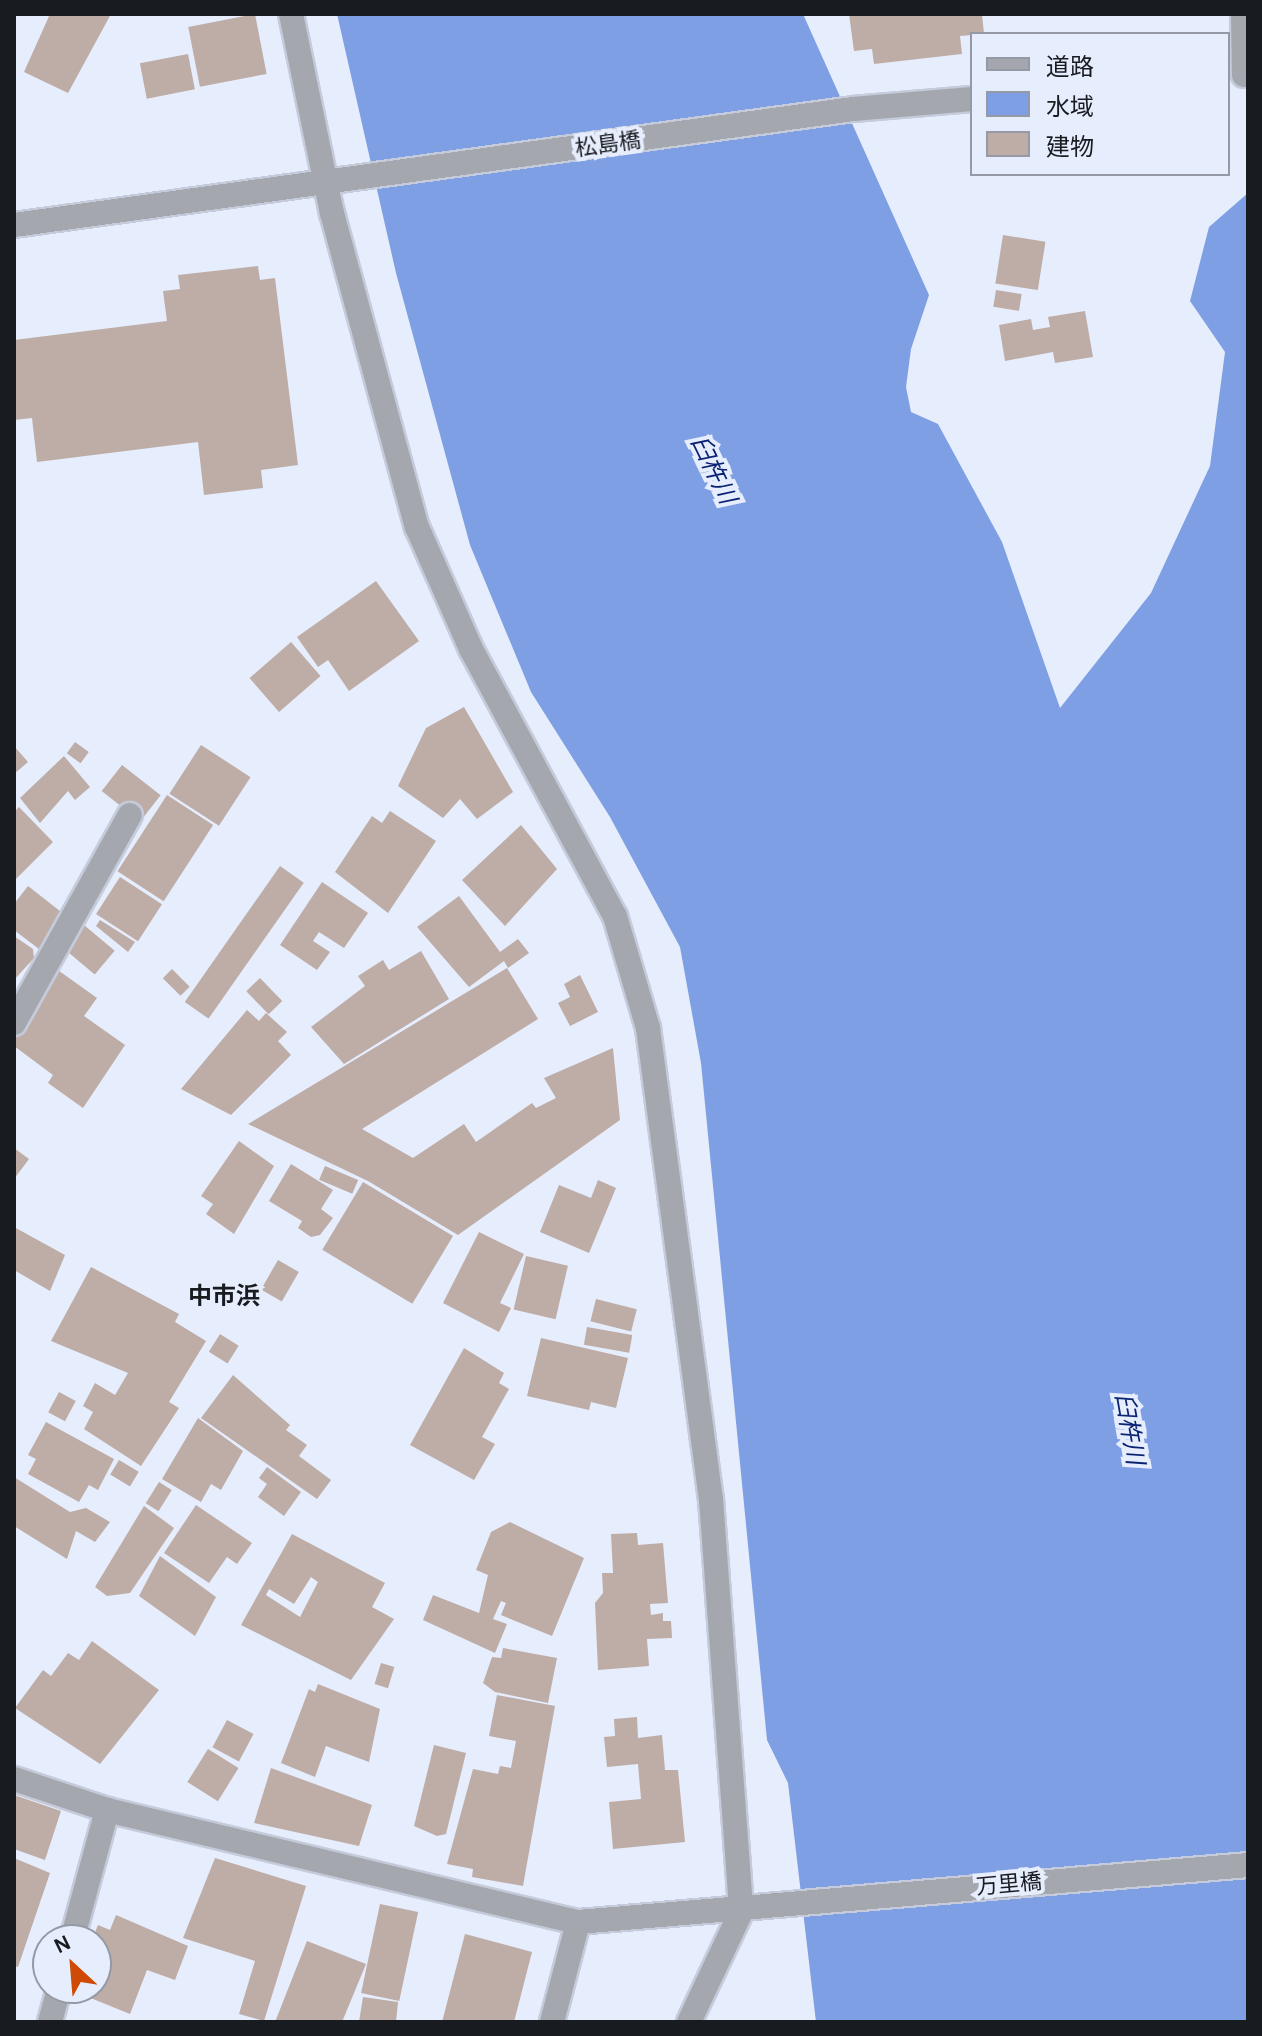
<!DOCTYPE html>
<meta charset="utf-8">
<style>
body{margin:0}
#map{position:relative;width:1262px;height:2036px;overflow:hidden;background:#e6edfd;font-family:Karla,"Noto Sans JP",sans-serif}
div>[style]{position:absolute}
.water>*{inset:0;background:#7f9fe5}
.building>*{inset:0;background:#beaca6;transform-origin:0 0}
.roads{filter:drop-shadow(2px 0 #c5cbda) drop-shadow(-2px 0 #c5cbda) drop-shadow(0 2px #c5cbda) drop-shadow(0 -2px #c5cbda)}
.minor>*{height:24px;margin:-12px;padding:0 12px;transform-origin:12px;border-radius:12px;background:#a4a7ae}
span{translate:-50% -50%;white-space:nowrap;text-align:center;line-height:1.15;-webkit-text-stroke:8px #e6edfd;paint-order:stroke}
.street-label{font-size:22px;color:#181b20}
.water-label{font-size:24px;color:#0a2373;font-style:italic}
.neighbourhood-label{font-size:24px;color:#181b20;font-weight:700}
.frame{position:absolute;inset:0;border:16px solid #181b20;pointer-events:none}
.legend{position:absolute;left:970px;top:32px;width:260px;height:144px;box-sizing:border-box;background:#e6edfd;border:2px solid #9499a5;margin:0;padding:10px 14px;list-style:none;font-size:24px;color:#181b20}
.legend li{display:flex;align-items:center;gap:16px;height:40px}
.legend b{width:40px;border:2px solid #9499a5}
.north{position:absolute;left:32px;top:1924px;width:80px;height:80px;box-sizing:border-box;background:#e6edfd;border:2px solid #9499a5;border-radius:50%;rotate:334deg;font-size:22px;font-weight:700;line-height:32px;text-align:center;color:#181b20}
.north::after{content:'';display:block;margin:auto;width:28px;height:36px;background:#cf4a07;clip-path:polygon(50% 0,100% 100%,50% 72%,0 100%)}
</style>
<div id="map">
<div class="water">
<div style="clip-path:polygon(337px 14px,803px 14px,929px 295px,911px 349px,906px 387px,911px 412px,938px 424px,1002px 542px,1060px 708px,1151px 593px,1210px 466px,1225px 352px,1190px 301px,1209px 227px,1248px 193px,1248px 2022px,816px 2022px,788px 1783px,767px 1740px,701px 1063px,680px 947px,610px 817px,531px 692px,470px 545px,396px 273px)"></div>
</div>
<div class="building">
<div style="clip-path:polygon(50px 14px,111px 14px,68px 93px,24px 72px)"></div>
<div style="left:255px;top:14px;width:61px;height:68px;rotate:79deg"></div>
<div style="clip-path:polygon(849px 14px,982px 14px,984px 34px,960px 36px,962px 54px,874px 64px,872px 49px,854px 51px)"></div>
<div style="left:188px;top:54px;width:36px;height:49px;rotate:79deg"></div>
<div style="left:1003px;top:235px;width:43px;height:49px;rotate:9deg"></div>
<div style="clip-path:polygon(258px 266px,260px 280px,275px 278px,298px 465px,261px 470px,263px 488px,204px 495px,198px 442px,37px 462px,32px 418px,14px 420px,14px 340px,167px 321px,163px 291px,180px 289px,178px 275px)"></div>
<div style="left:996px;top:290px;width:26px;height:17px;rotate:9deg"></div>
<div style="clip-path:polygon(1085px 311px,1093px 357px,1055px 363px,1053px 352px,1005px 361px,999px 325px,1031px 319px,1033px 330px,1050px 327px,1048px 317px)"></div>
<div style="clip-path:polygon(376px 581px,419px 641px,349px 691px,328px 660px,318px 667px,297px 637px)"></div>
<div style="left:291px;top:642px;width:45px;height:55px;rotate:49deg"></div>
<div style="clip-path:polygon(464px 707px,513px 792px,477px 819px,460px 799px,443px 818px,398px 786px,426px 728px)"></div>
<div style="left:75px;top:742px;width:17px;height:14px;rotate:36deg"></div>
<div style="left:201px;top:745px;width:59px;height:58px;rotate:33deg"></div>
<div style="clip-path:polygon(14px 746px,28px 762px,14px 774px)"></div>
<div style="clip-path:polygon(64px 756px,90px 787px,75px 800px,68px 791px,40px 823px,20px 798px)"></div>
<div style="left:122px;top:765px;width:49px;height:33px;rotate:38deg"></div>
<div style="left:167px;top:795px;width:55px;height:91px;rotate:33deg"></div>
<div style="clip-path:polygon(19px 807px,53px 842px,14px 881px,14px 812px)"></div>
<div style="clip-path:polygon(390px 811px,436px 841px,388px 913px,335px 872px,372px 816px,382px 823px)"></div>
<div style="clip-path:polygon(521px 825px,557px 869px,505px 926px,462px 880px)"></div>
<div style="left:280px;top:866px;width:29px;height:166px;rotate:35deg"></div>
<div style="left:120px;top:877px;width:50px;height:44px;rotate:33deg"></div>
<div style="clip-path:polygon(322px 882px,368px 913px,344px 948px,319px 932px,313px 941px,330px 952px,317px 970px,280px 945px)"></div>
<div style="clip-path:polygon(28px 886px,65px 915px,39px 949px,14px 930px,14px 904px)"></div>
<div style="clip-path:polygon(459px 896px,500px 952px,518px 939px,529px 953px,508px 968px,504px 961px,469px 987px,417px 927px)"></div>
<div style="clip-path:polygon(100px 920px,135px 942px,128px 952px,96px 926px)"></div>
<div style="left:84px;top:925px;width:40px;height:31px;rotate:40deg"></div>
<div style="clip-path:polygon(14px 936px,33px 949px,34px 958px,14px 980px)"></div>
<div style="clip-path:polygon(421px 951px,449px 999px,344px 1064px,311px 1027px,365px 986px,358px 976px,383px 960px,389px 970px)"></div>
<div style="clip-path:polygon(55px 968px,97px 998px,84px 1016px,125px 1045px,83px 1108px,48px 1083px,53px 1075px,14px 1046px,14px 1025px)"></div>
<div style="clip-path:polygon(507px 968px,538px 1019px,362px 1129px,413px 1158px,464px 1124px,476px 1142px,532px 1103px,536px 1108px,556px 1098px,544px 1078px,613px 1048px,620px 1120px,458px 1235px,368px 1181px,248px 1124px)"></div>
<div style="left:172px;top:969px;width:25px;height:13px;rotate:45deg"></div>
<div style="clip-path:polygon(580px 975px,598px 1012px,570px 1026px,558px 1003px,570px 997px,564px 984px)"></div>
<div style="left:260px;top:978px;width:32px;height:19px;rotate:46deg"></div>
<div style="clip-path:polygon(247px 1010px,259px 1021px,266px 1013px,287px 1032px,278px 1041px,291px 1055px,231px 1115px,181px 1089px)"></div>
<div style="clip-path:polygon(239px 1141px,274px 1166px,234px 1234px,206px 1214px,213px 1204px,201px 1196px)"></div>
<div style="clip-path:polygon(14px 1148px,29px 1159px,14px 1179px)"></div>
<div style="clip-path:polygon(291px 1164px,333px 1190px,321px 1209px,333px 1218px,320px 1235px,311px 1237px,298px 1228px,302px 1221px,269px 1201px)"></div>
<div style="left:325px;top:1166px;width:36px;height:15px;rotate:23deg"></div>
<div style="clip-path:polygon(598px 1180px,616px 1188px,589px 1253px,540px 1232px,559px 1185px,591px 1198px)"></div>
<div style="left:363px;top:1182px;width:105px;height:79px;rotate:31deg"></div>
<div style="clip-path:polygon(14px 1227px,65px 1255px,50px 1291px,14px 1270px)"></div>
<div style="clip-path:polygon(479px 1232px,524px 1254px,500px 1303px,511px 1308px,499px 1332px,443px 1303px)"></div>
<div style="left:526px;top:1256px;width:43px;height:55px;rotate:13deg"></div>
<div style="left:278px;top:1260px;width:24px;height:34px;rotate:30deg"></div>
<div style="clip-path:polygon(91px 1267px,179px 1314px,175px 1322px,206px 1341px,169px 1402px,179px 1408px,141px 1466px,84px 1429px,93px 1412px,83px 1406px,95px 1383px,115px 1395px,128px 1373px,51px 1341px)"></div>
<div style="left:596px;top:1299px;width:42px;height:23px;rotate:14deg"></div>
<div style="left:587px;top:1327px;width:46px;height:18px;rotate:10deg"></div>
<div style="left:220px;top:1334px;width:22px;height:21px;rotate:32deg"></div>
<div style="clip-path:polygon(541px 1338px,628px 1358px,616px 1408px,591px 1402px,589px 1410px,527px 1396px)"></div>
<div style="clip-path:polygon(464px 1348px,504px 1373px,499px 1383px,509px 1389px,482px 1437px,495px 1444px,474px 1480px,410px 1445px)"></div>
<div style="clip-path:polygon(233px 1375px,290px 1425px,286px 1430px,307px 1445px,299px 1456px,331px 1480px,317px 1499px,201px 1418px)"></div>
<div style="left:59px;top:1392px;width:19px;height:23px;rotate:28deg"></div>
<div style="clip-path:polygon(198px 1418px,243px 1451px,221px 1490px,211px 1484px,201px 1502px,162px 1479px)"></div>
<div style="clip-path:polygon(46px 1422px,114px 1459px,98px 1490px,89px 1485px,79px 1502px,28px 1474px,36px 1459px,28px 1455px)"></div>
<div style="left:119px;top:1460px;width:23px;height:17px;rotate:31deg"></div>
<div style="clip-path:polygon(267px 1467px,301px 1492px,284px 1516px,258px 1497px,267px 1484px,259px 1478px)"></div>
<div style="clip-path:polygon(14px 1477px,70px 1512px,86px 1508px,110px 1522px,95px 1542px,76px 1531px,67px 1559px,14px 1526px)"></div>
<div style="left:159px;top:1482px;width:15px;height:25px;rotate:32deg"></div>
<div style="clip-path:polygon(196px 1505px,252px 1543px,237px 1564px,227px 1557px,209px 1583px,164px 1553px)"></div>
<div style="clip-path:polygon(144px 1506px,174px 1528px,130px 1593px,107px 1596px,95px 1587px)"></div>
<div style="clip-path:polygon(510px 1522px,584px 1558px,552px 1636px,501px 1615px,506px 1603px,501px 1601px,493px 1619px,507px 1624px,495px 1653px,423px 1620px,433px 1595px,479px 1613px,488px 1575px,476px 1570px,491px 1532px)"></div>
<div style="clip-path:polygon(637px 1533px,638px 1545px,663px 1543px,668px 1603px,650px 1604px,651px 1615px,663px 1613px,663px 1621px,671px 1621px,672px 1638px,647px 1639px,649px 1666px,598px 1670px,595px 1603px,603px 1593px,602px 1573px,613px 1573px,611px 1534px)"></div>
<div style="clip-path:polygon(evenodd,292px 1534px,385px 1583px,372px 1607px,394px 1619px,351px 1680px,241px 1625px,292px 1534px,311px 1577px,318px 1582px,300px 1617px,266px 1595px,269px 1589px,294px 1604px,311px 1577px)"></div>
<div style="clip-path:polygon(160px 1556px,216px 1597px,195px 1636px,139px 1596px)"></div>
<div style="clip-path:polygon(92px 1641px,159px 1690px,100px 1764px,15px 1708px,43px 1670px,51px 1676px,68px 1653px,79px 1660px)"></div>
<div style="clip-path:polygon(503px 1648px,557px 1658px,548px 1703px,495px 1692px,483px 1683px,492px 1657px,501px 1658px)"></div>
<div style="left:381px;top:1663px;width:14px;height:22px;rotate:17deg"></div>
<div style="clip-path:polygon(318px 1684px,380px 1709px,369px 1762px,326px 1746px,315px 1777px,281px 1763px,309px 1689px,315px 1692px)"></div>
<div style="clip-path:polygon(497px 1695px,555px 1706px,523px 1886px,472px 1877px,473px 1869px,447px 1864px,473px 1769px,498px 1774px,500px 1766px,511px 1768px,516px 1741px,489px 1736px)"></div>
<div style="clip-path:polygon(637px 1717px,638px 1738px,662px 1735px,665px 1770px,678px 1770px,685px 1842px,613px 1849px,609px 1802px,641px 1799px,638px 1764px,607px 1767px,604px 1737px,615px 1736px,614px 1719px)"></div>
<div style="left:227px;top:1720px;width:30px;height:31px;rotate:28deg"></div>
<div style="clip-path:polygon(434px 1745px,466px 1753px,446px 1834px,437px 1836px,414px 1826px)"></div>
<div style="left:208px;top:1749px;width:36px;height:39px;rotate:32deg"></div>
<div style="clip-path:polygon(271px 1768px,372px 1805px,359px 1846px,254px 1823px)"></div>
<div style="clip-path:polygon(14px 1795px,61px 1811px,45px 1860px,14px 1849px)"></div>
<div style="clip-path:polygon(14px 1858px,50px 1873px,18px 1967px,14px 1966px)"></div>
<div style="clip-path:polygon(215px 1858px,306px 1886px,264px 2021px,239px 2014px,255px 1961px,183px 1938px)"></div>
<div style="left:380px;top:1904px;width:39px;height:91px;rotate:12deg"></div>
<div style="clip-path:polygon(116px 1915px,188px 1946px,175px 1980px,147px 1970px,130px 2014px,66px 1988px,96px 1988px,92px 1940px,98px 1925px,110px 1930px)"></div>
<div style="clip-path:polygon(465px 1934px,532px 1952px,514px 2022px,442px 2022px)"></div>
<div style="clip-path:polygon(307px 1941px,366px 1964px,342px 2022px,275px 2022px)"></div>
<div style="clip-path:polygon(363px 1997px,398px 2002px,396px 2022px,359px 2022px)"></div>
</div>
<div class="roads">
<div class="minor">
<div style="left:291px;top:14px;width:203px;rotate:78.4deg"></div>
<div style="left:332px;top:213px;width:325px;rotate:74.9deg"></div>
<div style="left:417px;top:527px;width:133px;rotate:66.1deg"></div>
<div style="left:471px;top:649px;width:303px;rotate:61.7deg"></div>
<div style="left:615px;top:916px;width:117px;rotate:73.6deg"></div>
<div style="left:648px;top:1028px;width:475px;rotate:82.4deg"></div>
<div style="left:711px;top:1499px;width:414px;rotate:85.8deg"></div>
<div style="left:741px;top:1912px;width:122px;rotate:115.3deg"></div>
<div style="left:1243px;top:14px;width:61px;rotate:89.1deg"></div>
<div style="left:14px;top:225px;width:847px;rotate:-7.87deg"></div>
<div style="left:853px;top:109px;width:119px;rotate:-4.8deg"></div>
<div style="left:14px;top:1023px;width:238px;rotate:-60.9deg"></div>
<div style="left:14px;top:1779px;width:98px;rotate:18.4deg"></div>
<div style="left:107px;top:1810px;width:484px;rotate:13.4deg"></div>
<div style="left:578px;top:1922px;width:672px;rotate:-4.86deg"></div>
<div style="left:72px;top:1940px;width:135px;rotate:-74.9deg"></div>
<div style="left:50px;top:2022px;width:35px;rotate:-75deg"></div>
<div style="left:552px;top:2022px;width:103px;rotate:-75.4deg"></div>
</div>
</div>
<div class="street-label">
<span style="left:608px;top:145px;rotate:-8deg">松島橋</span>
<span style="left:1009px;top:1885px;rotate:-5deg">万里橋</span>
</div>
<div class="water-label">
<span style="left:713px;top:470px;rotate:64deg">臼杵川</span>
<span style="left:1129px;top:1429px;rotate:80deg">臼杵川</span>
</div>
<div class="neighbourhood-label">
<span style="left:224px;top:1297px">中市浜</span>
</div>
<div class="frame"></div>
<ul class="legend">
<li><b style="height:10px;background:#a4a7ae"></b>道路</li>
<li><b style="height:22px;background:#7f9fe5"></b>水域</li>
<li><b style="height:22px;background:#beaca6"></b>建物</li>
</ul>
<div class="north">N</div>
</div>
